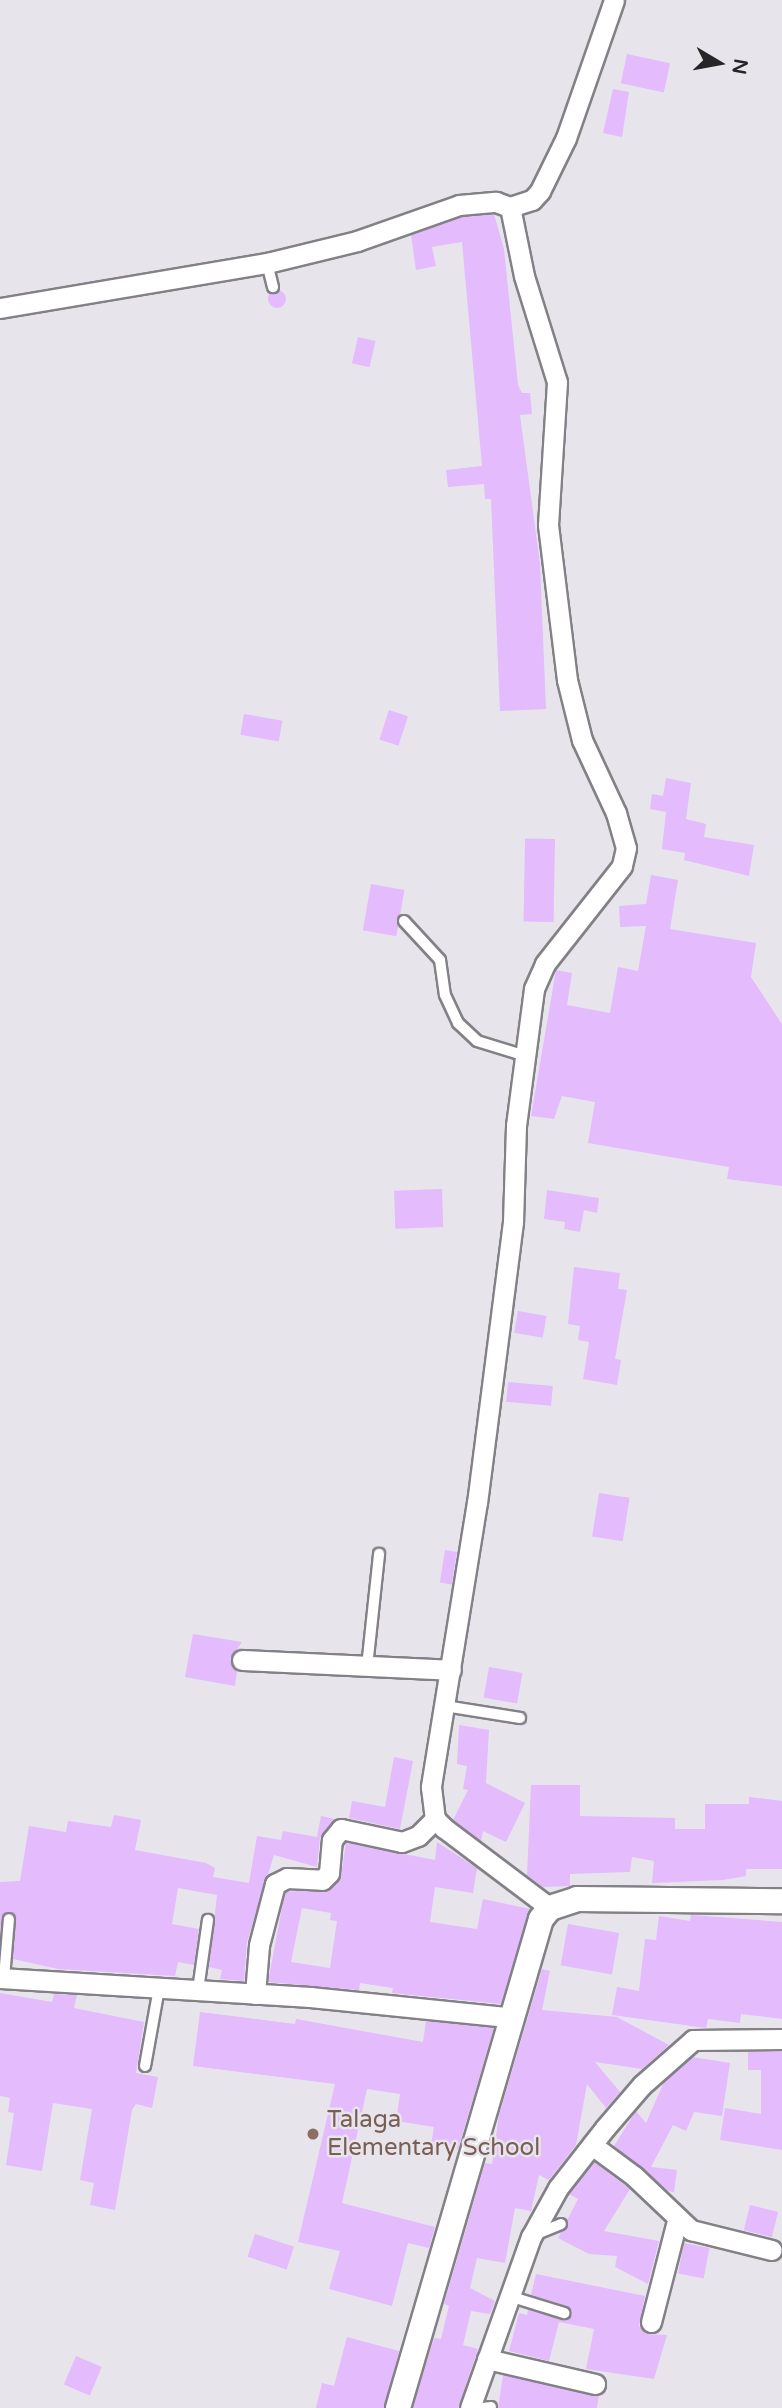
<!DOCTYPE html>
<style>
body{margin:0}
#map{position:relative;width:782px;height:2408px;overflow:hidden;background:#e7e5eb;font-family:"Varela Round",sans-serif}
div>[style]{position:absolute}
.building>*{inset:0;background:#e4bbfc;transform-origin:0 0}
.round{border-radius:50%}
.roads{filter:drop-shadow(2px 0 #838086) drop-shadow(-2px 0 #838086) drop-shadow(0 2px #838086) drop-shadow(0 -2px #838086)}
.service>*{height:10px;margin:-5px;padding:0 5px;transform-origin:5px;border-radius:5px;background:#fff}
.minor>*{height:19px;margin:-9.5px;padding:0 9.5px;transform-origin:9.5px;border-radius:9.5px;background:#fff}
.tertiary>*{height:24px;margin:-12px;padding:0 12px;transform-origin:12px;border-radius:12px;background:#fff}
.dots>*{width:19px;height:19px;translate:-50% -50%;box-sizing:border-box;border:4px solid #e7e5eb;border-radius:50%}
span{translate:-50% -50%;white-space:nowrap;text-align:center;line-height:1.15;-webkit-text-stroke:5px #e7e5eb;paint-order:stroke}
.education-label{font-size:24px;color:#785e54}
.left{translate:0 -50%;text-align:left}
.north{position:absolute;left:684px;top:28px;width:70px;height:70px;-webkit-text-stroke:5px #e7e5eb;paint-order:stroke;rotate:100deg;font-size:19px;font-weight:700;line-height:28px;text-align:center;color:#262527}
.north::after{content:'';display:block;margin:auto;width:24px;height:32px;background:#262527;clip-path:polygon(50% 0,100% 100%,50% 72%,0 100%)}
</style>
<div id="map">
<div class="building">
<div style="left:627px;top:54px;width:44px;height:30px;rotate:12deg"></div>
<div style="clip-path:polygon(613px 89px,629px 92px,622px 137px,603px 133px)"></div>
<div style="clip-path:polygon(494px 214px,504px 249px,518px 385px,522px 393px,530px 393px,532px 414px,520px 415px,540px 564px,546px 709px,500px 711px,491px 499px,485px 499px,484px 484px,448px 487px,446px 470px,482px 466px,462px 242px,432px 247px,436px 266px,416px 270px,411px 235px,462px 217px)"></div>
<div class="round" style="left:268px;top:290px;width:18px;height:18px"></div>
<div style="left:358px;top:337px;width:18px;height:27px;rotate:13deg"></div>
<div style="left:389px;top:710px;width:20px;height:31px;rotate:18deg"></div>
<div style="left:244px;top:714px;width:39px;height:21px;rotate:10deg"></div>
<div style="clip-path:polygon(666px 778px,691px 783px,686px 819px,706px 824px,704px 837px,754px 845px,749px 876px,684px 860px,685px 853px,662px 849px,666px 812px,650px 809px,652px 794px,663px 796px)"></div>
<div style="left:555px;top:839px;width:83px;height:30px;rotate:91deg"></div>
<div style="clip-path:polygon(651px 875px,678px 880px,670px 929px,756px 943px,751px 977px,782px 1024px,782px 1186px,727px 1179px,729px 1167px,588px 1143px,595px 1102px,562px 1096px,554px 1119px,531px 1116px,556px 970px,572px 973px,567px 1005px,610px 1013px,618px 967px,638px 971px,646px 926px,620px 927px,619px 906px,646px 904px)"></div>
<div style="left:371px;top:884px;width:34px;height:47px;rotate:10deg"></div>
<div style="left:442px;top:1189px;width:38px;height:48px;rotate:88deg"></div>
<div style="clip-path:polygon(547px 1190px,599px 1198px,597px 1213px,584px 1210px,580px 1232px,564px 1229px,565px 1222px,544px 1219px)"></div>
<div style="clip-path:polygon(574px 1267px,620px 1273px,618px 1289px,627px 1290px,615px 1359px,621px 1360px,617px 1385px,583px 1379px,589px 1342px,578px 1340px,580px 1326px,568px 1324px)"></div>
<div style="left:518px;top:1311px;width:29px;height:22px;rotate:10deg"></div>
<div style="left:508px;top:1382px;width:45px;height:20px;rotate:5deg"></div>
<div style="left:599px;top:1493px;width:31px;height:44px;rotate:9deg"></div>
<div style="left:445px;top:1550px;width:12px;height:33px;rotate:9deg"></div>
<div style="clip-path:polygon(193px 1634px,242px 1642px,230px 1659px,237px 1671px,235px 1686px,185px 1677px)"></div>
<div style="left:489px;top:1667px;width:34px;height:31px;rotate:10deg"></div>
<div style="clip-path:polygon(459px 1725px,489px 1730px,486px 1783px,525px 1803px,506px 1842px,483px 1831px,481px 1841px,453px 1820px,468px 1790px,463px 1789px,467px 1766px,457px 1764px)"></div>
<div style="clip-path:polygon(394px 1757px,413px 1761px,400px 1829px,349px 1818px,352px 1801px,385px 1807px)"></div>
<div style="clip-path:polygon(531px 1785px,580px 1785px,580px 1816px,675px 1818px,675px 1829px,705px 1829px,705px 1804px,749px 1804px,749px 1797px,782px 1801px,782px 1869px,746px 1869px,746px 1876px,723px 1880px,652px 1883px,654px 1861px,632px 1857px,630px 1872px,570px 1874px,570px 1886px,543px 1887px,527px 1875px)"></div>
<div style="clip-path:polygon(114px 1815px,141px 1820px,135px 1850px,206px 1863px,215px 1868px,213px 1877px,249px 1883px,257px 1836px,281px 1840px,283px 1831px,317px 1837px,321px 1816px,334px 1819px,320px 1838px,317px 1867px,274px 1855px,247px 1942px,244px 1981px,220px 1979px,222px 1970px,209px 1967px,217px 1895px,178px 1888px,172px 1924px,199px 1929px,194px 1965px,178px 1962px,175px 1976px,58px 1969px,13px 1959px,16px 1919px,13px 1913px,3px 1914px,0 1937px,0 1882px,20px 1881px,29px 1826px,66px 1832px,68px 1821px,111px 1827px)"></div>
<div style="clip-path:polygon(evenodd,437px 1842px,477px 1868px,473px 1893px,435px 1887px,430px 1922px,477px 1929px,483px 1899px,530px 1909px,501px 2004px,392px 1993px,393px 1988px,360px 1983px,359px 1990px,268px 1982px,285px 1892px,331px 1889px,341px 1875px,346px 1843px,435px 1860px,437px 1842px,302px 1908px,331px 1913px,330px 1920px,337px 1921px,330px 1968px,291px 1962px,302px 1908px)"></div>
<div style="clip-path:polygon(691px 1915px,782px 1922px,782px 2019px,741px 2014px,740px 2023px,708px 2019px,706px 2028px,612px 2015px,617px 1987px,639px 1991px,645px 1939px,656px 1940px,659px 1916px,690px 1921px)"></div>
<div style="left:568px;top:1924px;width:52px;height:42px;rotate:10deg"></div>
<div style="clip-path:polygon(542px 1969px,550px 1971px,542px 2010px,617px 2017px,669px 2045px,642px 2069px,595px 2062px,620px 2092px,606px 2108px,587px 2084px,576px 2145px,549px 2180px,539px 2175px,531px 2211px,515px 2208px,505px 2263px,477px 2258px,470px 2288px,495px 2301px,490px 2314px,471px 2311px,463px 2345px,478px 2349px,458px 2408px,413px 2408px,434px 2338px,441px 2339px,449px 2306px,444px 2304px,485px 2163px,492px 2164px,499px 2115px)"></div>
<div style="clip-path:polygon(0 1993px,52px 2002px,54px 1994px,77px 1995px,74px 2008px,144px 2022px,136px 2073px,158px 2077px,152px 2108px,136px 2104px,132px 2110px,115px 2210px,90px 2205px,94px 2183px,80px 2180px,92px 2109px,53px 2103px,42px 2171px,6px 2165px,14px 2113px,8px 2112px,10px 2098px,0 2096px)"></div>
<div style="clip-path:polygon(200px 2012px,295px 2024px,296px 2019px,423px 2042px,426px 2021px,494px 2028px,458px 2149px,431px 2145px,434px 2127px,396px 2121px,400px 2094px,367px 2089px,342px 2203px,435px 2227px,429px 2248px,408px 2243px,392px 2306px,329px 2289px,340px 2251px,298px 2242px,335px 2084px,193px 2066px)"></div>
<div style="clip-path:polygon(782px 2051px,782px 2150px,720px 2140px,725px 2108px,761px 2114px,761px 2070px,748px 2070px,748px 2052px)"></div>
<div style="clip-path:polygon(692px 2057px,730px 2063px,722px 2116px,694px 2112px,686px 2131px,673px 2125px,651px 2167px,677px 2170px,674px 2192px,668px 2191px,614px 2146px,636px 2111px,646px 2123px,664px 2082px)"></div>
<div style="clip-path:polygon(594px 2162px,630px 2189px,604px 2231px,659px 2241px,648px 2284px,615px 2267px,617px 2256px,589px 2254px,558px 2238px,578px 2199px,569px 2194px)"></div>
<div style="left:750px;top:2205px;width:29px;height:26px;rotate:14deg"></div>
<div style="left:255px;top:2234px;width:41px;height:24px;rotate:18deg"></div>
<div style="left:684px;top:2243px;width:26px;height:31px;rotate:11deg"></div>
<div style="clip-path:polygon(536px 2274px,645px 2296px,639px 2326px,647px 2334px,667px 2335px,654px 2379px,586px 2369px,594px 2329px,559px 2322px,549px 2361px,509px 2351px,519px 2313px,527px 2315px,528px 2310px,562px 2320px,571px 2316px,567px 2306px,531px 2295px)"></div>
<div style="clip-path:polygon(347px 2337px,399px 2351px,384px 2408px,316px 2408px,322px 2383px,334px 2386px)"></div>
<div style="left:76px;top:2356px;width:28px;height:31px;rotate:23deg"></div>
<div style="clip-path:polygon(503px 2375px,599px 2395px,597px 2408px,498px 2408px)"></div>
</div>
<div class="roads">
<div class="service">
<div style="left:267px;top:263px;width:25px;rotate:76deg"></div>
<div style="left:404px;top:921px;width:53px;rotate:47.3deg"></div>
<div style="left:440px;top:960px;width:35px;rotate:82deg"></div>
<div style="left:445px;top:995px;width:31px;rotate:65deg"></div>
<div style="left:458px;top:1023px;width:26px;rotate:43deg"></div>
<div style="left:477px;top:1041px;width:51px;rotate:17deg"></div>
<div style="left:367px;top:1667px;width:114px;rotate:-83.9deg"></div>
<div style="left:445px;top:1706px;width:76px;rotate:9.1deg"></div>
<div style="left:4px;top:1978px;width:59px;rotate:-85.2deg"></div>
<div style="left:198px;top:1990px;width:71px;rotate:-81.9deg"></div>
<div style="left:145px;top:2066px;width:79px;rotate:-79.8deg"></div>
<div style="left:534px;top:2235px;width:29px;rotate:-22deg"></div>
<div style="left:509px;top:2296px;width:58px;rotate:17.2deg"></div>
<div style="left:483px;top:2408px;width:8px;rotate:-7deg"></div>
</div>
<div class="minor">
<div style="left:510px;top:207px;width:23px;rotate:-18deg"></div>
<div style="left:532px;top:200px;width:12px;rotate:-48deg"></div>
<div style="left:540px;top:191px;width:59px;rotate:-63.9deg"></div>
<div style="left:566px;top:138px;width:146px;rotate:-70.8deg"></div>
<div style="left:0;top:308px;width:271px;rotate:-9.6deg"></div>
<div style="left:267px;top:263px;width:93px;rotate:-13.7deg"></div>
<div style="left:357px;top:241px;width:108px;rotate:-19.4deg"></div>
<div style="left:459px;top:205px;width:37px;rotate:-5deg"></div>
<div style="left:496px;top:202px;width:15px;rotate:20deg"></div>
<div style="left:510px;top:207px;width:70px;rotate:78.5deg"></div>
<div style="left:524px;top:276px;width:111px;rotate:72.7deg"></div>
<div style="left:557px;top:382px;width:143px;rotate:93.6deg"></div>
<div style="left:548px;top:525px;width:156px;rotate:83deg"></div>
<div style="left:567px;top:680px;width:62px;rotate:76deg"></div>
<div style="left:582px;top:740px;width:81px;rotate:65deg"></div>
<div style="left:616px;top:813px;width:36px;rotate:74deg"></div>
<div style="left:626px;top:848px;width:18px;rotate:103deg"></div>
<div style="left:622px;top:866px;width:125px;rotate:128.2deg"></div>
<div style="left:545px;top:964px;width:27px;rotate:114deg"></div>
<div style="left:534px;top:989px;width:138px;rotate:97.5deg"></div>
<div style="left:516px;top:1126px;width:96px;rotate:91.8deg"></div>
<div style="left:513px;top:1222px;width:282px;rotate:97.3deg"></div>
<div style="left:477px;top:1502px;width:289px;rotate:99.2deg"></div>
<div style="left:431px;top:1787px;width:32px;rotate:83deg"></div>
<div style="left:435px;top:1819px;width:13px;rotate:45deg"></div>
<div style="left:444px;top:1828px;width:133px;rotate:37deg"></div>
<div style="left:242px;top:1660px;width:209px;rotate:2.7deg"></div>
<div style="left:0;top:1978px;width:311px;rotate:3.5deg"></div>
<div style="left:310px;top:1997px;width:199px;rotate:5.8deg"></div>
<div style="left:255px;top:1994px;width:49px;rotate:-85.3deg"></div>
<div style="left:259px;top:1945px;width:63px;rotate:-75.3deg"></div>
<div style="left:275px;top:1884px;width:13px;rotate:-27deg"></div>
<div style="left:287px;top:1878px;width:35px;rotate:3deg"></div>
<div style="left:322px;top:1880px;width:10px;rotate:-45deg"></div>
<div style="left:329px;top:1873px;width:33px;rotate:-85deg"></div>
<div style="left:332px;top:1840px;width:14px;rotate:-51deg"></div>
<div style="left:341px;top:1829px;width:62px;rotate:12deg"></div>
<div style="left:402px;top:1842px;width:17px;rotate:-21deg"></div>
<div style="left:418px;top:1836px;width:24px;rotate:-45deg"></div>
<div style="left:592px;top:2145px;width:52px;rotate:36.4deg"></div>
<div style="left:634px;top:2176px;width:79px;rotate:43.5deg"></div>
<div style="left:691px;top:2230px;width:83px;rotate:13.9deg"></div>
<div style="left:651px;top:2322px;width:104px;rotate:-75.6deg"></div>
<div style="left:487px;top:2359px;width:111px;rotate:13deg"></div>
<div style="left:470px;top:2408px;width:182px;rotate:-70.4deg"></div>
<div style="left:531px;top:2237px;width:56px;rotate:-61.1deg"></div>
<div style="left:558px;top:2188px;width:76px;rotate:-51.9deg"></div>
<div style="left:605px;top:2128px;width:57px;rotate:-49.3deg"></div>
<div style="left:642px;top:2085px;width:68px;rotate:-41.4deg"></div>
<div style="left:693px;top:2040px;width:89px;rotate:-0.6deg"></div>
</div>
<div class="tertiary">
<div style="left:398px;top:2408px;width:509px;rotate:-73.7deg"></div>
<div style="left:541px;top:1919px;width:14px;rotate:-51deg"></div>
<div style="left:550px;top:1908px;width:28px;rotate:-18deg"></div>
<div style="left:577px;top:1899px;width:205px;rotate:0.6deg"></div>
</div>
</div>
<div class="dots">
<div style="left:313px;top:2134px;background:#8d6e63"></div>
</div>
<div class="education-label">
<span class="left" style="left:327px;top:2134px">Talaga<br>Elementary School</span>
</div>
<div class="north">N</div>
</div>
